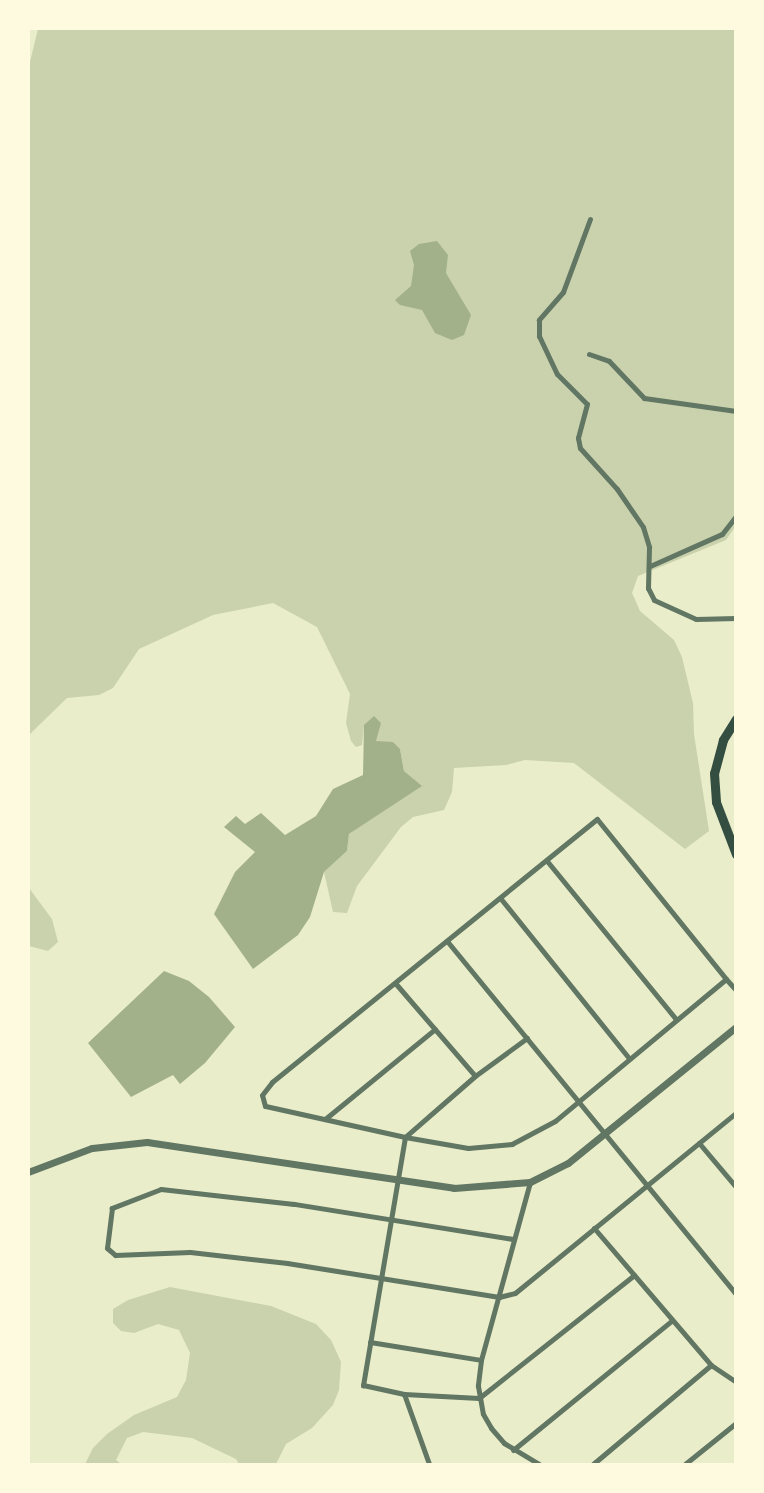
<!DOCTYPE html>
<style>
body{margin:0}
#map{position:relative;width:764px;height:1493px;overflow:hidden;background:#e9edc9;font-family:Figtree,sans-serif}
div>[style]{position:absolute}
.green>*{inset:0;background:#cad2ad}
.water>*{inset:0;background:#a3b18a}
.minor>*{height:5px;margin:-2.5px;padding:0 2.5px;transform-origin:2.5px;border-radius:2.5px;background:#617663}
.tertiary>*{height:7px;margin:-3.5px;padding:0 3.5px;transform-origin:3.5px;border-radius:3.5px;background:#617663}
.primary>*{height:9px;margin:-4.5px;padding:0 4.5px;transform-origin:4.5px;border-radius:4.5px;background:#344e41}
span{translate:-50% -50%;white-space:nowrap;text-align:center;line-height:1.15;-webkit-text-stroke:4.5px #fefae0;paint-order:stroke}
.frame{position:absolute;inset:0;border:30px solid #fefae0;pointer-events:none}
</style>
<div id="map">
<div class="green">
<div style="clip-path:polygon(38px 29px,735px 29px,735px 527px,726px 540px,638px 576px,632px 593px,640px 611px,674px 640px,682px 657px,693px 703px,694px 734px,709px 831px,685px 849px,574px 763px,525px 760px,506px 765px,454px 768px,452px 792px,444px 810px,413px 817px,401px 827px,357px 886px,347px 913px,333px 912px,324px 872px,347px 851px,349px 834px,421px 786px,404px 771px,400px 749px,376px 741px,364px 726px,362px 745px,356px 747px,351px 741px,346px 723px,350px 694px,317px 627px,273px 603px,213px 615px,139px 649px,113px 688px,99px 695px,67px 698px,29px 735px,28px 70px)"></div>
<div style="clip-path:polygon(29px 888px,52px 919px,58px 942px,48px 951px,29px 946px)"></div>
<div style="clip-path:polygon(170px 1287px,271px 1306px,316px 1324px,331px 1340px,341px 1362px,339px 1390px,333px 1405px,312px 1428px,286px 1444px,276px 1464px,239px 1464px,236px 1459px,192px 1438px,143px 1432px,127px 1438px,116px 1460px,121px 1464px,85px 1464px,93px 1448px,107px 1434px,134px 1415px,177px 1397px,186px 1380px,190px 1353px,179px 1330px,158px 1324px,134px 1333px,121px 1331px,113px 1323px,113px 1309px,128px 1300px)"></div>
</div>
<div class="water">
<div style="clip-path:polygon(437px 241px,448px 255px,446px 273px,471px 315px,464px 335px,452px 340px,435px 333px,422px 310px,400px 305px,395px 300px,411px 286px,414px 265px,410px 251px,419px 244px)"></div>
<div style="clip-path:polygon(374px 716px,381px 723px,376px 741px,393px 742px,400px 749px,404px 771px,422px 786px,349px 834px,347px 851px,324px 872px,310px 917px,298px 935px,253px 969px,214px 914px,235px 872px,255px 852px,224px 827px,236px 816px,245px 824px,261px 813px,285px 835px,316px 816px,333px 789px,363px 775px,364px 725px)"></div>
<div style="clip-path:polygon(164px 971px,189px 981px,209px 997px,235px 1027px,205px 1063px,180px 1084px,173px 1075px,131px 1097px,88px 1043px)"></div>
</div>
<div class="minor">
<div style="left:590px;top:219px;width:78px;rotate:110.3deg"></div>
<div style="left:563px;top:292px;width:37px;rotate:131deg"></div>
<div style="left:539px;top:320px;width:16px;rotate:90deg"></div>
<div style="left:539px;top:336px;width:42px;rotate:64.7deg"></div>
<div style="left:557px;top:374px;width:42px;rotate:45deg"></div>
<div style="left:587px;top:404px;width:35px;rotate:105deg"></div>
<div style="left:578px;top:438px;width:10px;rotate:79deg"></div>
<div style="left:580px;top:448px;width:55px;rotate:47.9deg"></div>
<div style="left:617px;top:489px;width:46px;rotate:55.6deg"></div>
<div style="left:643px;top:527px;width:21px;rotate:73deg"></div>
<div style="left:649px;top:547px;width:41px;rotate:91.4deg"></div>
<div style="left:648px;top:588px;width:13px;rotate:63deg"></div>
<div style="left:654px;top:600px;width:46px;rotate:24.3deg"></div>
<div style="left:696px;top:619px;width:40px;rotate:-1.4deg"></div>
<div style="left:589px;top:354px;width:21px;rotate:19deg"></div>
<div style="left:609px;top:361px;width:51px;rotate:46.6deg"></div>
<div style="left:644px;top:398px;width:93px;rotate:8deg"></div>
<div style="left:650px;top:566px;width:79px;rotate:-24deg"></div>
<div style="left:722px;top:534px;width:23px;rotate:-52deg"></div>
<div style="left:547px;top:861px;width:204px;rotate:50.8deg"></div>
<div style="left:501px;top:899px;width:204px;rotate:51.2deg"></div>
<div style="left:447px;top:941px;width:456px;rotate:50.7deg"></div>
<div style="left:726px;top:979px;width:222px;rotate:140.3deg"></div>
<div style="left:555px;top:1121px;width:49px;rotate:151.9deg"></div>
<div style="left:512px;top:1144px;width:44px;rotate:174.8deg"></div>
<div style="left:468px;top:1148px;width:64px;rotate:-170.1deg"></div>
<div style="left:405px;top:1137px;width:143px;rotate:-167.5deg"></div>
<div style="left:265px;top:1106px;width:11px;rotate:-105deg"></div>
<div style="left:262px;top:1095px;width:16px;rotate:-52deg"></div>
<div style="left:272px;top:1082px;width:418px;rotate:-39deg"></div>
<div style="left:597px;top:819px;width:206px;rotate:51.1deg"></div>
<div style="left:726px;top:979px;width:15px;rotate:48deg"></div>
<div style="left:396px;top:984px;width:121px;rotate:49.3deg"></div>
<div style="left:527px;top:1038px;width:64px;rotate:143.8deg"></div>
<div style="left:475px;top:1076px;width:93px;rotate:138.9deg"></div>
<div style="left:405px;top:1137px;width:252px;rotate:99.6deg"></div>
<div style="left:363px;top:1385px;width:42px;rotate:12.4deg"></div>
<div style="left:404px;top:1394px;width:75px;rotate:3.1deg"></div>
<div style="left:479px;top:1398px;width:198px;rotate:-38.4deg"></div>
<div style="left:325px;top:1119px;width:142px;rotate:-39.3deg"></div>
<div style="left:699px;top:1143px;width:57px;rotate:49.9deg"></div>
<div style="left:530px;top:1182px;width:185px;rotate:105.4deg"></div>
<div style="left:481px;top:1360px;width:26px;rotate:97deg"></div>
<div style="left:478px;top:1386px;width:28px;rotate:80deg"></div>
<div style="left:483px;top:1414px;width:16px;rotate:60deg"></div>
<div style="left:491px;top:1428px;width:20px;rotate:49deg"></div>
<div style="left:504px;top:1443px;width:41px;rotate:31deg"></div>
<div style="left:594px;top:1228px;width:180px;rotate:49.5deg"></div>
<div style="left:711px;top:1365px;width:30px;rotate:34deg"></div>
<div style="left:513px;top:1239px;width:222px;rotate:-170.9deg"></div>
<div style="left:294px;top:1204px;width:134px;rotate:-173.6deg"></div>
<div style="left:161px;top:1189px;width:53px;rotate:158.8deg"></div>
<div style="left:112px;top:1208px;width:40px;rotate:97.1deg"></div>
<div style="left:107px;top:1248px;width:11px;rotate:41deg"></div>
<div style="left:115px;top:1255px;width:75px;rotate:-2.3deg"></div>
<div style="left:190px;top:1252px;width:98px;rotate:6.5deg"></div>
<div style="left:287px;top:1263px;width:215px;rotate:9.1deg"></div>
<div style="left:499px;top:1297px;width:16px;rotate:-14deg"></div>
<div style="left:515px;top:1293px;width:285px;rotate:-39.2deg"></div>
<div style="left:370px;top:1342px;width:112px;rotate:9.2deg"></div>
<div style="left:404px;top:1394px;width:74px;rotate:70.3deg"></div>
<div style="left:513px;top:1450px;width:204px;rotate:-39.2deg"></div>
<div style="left:593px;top:1464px;width:154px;rotate:-40deg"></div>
<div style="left:685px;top:1464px;width:65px;rotate:-38.8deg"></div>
</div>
<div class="tertiary">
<div style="left:28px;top:1172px;width:68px;rotate:-20.6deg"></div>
<div style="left:92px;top:1148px;width:55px;rotate:-6.2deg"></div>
<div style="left:147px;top:1142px;width:310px;rotate:8.5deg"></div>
<div style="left:454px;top:1188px;width:76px;rotate:-4.5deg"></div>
<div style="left:530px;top:1182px;width:42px;rotate:-26.6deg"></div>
<div style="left:568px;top:1163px;width:216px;rotate:-39deg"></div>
</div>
<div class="primary">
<div style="left:736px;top:719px;width:25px;rotate:122deg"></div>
<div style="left:723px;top:740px;width:34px;rotate:105deg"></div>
<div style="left:714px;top:773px;width:29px;rotate:86deg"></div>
<div style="left:716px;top:802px;width:56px;rotate:69deg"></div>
</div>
<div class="frame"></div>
</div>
